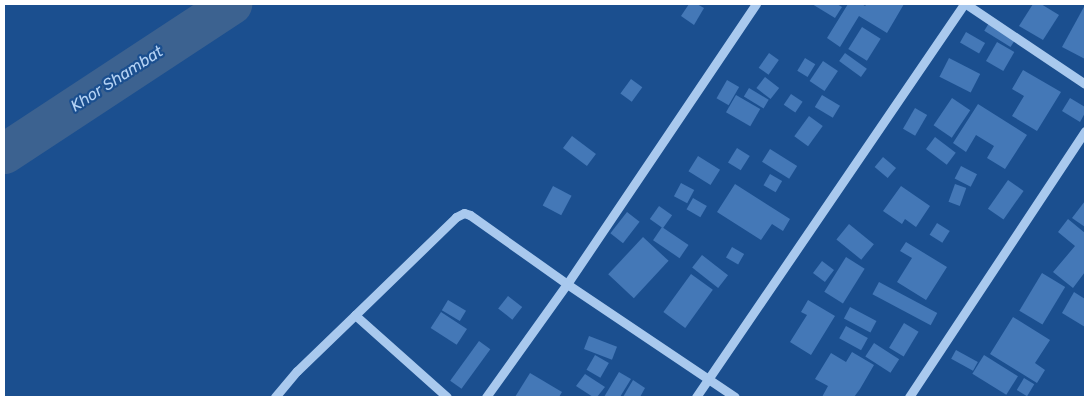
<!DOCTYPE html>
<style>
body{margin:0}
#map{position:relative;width:1089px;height:401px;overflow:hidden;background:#1b4f8f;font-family:Rubik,sans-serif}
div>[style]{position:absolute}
.river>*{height:41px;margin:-20.5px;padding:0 20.5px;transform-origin:20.5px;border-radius:20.5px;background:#3c6290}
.building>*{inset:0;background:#4478b7;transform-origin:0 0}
.minor>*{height:9px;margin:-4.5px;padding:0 4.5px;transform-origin:4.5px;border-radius:4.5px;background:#a9c9ee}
span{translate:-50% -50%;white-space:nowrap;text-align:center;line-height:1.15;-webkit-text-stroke:4.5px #1b4f8f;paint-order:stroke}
.water-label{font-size:16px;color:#b5d3f5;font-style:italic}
.frame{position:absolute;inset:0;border:5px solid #fff;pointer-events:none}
</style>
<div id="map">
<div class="river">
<div style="left:4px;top:153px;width:272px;rotate:-33.3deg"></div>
</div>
<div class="building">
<div style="clip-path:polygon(689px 4px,697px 4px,704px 8px,694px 25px,681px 16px)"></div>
<div style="clip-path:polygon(812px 4px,837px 4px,842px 7px,835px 18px)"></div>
<div style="clip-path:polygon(848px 4px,862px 4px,865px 6px,867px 4px,904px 4px,887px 33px,859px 16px,840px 47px,827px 38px)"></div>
<div style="clip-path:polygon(1033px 4px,1041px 4px,1059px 15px,1043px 40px,1019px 26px)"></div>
<div style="clip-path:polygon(1085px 5px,1085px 59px,1062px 47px)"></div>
<div style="left:989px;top:23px;width:31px;height:9px;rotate:32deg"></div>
<div style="left:862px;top:27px;width:22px;height:26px;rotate:32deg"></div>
<div style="left:966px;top:32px;width:22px;height:12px;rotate:30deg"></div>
<div style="left:997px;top:42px;width:20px;height:22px;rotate:30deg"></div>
<div style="left:769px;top:53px;width:12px;height:18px;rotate:35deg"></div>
<div style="left:845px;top:53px;width:27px;height:10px;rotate:36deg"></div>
<div style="left:805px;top:58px;width:12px;height:15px;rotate:31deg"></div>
<div style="left:949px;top:58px;width:35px;height:21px;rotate:27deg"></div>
<div style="left:823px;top:61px;width:18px;height:24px;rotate:34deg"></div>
<div style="clip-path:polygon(1023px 70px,1061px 92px,1037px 131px,1012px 116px,1024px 96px,1012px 89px)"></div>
<div style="left:765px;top:77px;width:18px;height:14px;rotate:38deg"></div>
<div style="left:631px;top:79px;width:14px;height:18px;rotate:36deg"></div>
<div style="left:727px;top:80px;width:14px;height:21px;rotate:30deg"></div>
<div style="left:749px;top:88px;width:23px;height:10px;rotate:31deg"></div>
<div style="left:791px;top:94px;width:14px;height:13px;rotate:34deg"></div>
<div style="left:736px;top:95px;width:28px;height:20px;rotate:30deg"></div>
<div style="left:822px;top:95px;width:21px;height:14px;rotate:31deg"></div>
<div style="left:952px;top:98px;width:22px;height:33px;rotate:34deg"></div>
<div style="clip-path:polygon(1070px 98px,1085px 107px,1085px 113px,1080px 122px,1062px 111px)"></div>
<div style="clip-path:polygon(978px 104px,1027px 135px,1005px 169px,987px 158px,994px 146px,976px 135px,966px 152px,953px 143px)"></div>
<div style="left:915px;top:108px;width:14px;height:24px;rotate:30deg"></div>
<div style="left:809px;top:116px;width:17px;height:25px;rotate:36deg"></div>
<div style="left:572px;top:136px;width:30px;height:15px;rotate:37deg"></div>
<div style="left:935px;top:137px;width:26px;height:15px;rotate:37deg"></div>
<div style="left:737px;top:148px;width:15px;height:17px;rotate:32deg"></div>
<div style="left:770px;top:149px;width:32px;height:15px;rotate:32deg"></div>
<div style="left:698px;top:156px;width:26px;height:18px;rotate:32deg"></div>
<div style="left:883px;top:157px;width:17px;height:13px;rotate:40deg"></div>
<div style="left:961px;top:166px;width:18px;height:14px;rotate:27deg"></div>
<div style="left:770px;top:174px;width:14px;height:13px;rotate:30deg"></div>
<div style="left:1008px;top:180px;width:19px;height:35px;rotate:35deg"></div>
<div style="left:681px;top:183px;width:15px;height:15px;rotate:28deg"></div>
<div style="clip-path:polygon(735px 184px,790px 219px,783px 231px,772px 224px,761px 240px,717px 212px)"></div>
<div style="left:955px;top:184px;width:12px;height:19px;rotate:20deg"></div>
<div style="left:553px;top:186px;width:21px;height:22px;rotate:28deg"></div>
<div style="clip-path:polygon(901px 186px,930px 206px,916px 227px,905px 219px,902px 224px,883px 211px)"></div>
<div style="left:693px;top:198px;width:16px;height:13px;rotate:30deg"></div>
<div style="clip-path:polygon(1085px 201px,1085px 227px,1072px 218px)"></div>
<div style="left:659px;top:206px;width:16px;height:16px;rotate:35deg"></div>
<div style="left:627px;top:212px;width:16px;height:27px;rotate:38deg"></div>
<div style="clip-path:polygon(1068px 219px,1085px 233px,1085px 272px,1073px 288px,1053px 272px,1075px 246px,1058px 232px)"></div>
<div style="left:937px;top:223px;width:15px;height:14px;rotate:32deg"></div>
<div style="left:849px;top:224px;width:32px;height:20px;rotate:39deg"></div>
<div style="left:662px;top:227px;width:32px;height:16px;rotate:34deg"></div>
<div style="left:643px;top:237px;width:35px;height:51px;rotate:43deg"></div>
<div style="clip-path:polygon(906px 242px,947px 267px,926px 300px,897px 282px,912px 258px,900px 251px)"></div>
<div style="left:732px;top:247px;width:14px;height:12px;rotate:30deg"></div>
<div style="left:702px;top:255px;width:33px;height:16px;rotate:38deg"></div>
<div style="left:846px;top:257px;width:22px;height:41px;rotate:32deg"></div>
<div style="left:822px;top:261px;width:15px;height:15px;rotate:37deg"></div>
<div style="left:1042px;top:273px;width:27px;height:44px;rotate:31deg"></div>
<div style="left:691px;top:274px;width:27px;height:47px;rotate:36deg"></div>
<div style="left:879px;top:282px;width:66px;height:14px;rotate:28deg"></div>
<div style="clip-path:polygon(1074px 292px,1085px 299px,1085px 327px,1062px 313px)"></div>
<div style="left:508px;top:296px;width:18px;height:16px;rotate:38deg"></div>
<div style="left:448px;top:300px;width:21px;height:12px;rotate:31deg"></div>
<div style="clip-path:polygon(808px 300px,835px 316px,811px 355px,790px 342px,807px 315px,801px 312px)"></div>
<div style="left:850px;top:307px;width:30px;height:13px;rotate:28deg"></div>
<div style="left:441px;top:312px;width:31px;height:19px;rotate:33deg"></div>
<div style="clip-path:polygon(1013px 317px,1050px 340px,1035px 363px,1045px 370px,1037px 383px,990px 354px)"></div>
<div style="left:904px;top:323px;width:17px;height:29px;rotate:31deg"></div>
<div style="left:846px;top:326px;width:25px;height:14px;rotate:29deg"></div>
<div style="left:589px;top:336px;width:30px;height:14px;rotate:21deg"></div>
<div style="left:479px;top:341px;width:14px;height:49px;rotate:36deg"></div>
<div style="left:874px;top:343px;width:30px;height:16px;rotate:33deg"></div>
<div style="left:956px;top:350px;width:25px;height:10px;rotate:29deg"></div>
<div style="clip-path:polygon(852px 352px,874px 365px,860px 389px,854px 397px,822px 397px,828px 386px,815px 379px,831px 353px,846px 362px)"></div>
<div style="left:595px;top:355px;width:16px;height:17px;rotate:30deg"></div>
<div style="left:984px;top:355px;width:40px;height:22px;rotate:32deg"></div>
<div style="clip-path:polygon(619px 372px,631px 379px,620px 397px,604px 397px)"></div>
<div style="clip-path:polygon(530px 373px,562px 392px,559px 397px,515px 397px)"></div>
<div style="clip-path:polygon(585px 374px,605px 387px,597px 397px,593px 397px,576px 386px)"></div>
<div style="left:1024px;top:378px;width:12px;height:14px;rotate:31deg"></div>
<div style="clip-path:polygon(633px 380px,645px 388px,640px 397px,623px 397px)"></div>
</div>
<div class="minor">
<div style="left:966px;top:4px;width:143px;rotate:33.9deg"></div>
<div style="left:355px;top:315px;width:123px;rotate:41.7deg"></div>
<div style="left:275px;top:397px;width:34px;rotate:-50deg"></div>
<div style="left:297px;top:371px;width:81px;rotate:-44deg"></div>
<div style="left:355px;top:315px;width:141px;rotate:-44.1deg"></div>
<div style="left:456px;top:217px;width:9px;rotate:-27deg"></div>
<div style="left:464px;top:213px;width:6px;rotate:18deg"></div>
<div style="left:470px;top:215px;width:119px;rotate:35.4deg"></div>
<div style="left:567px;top:284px;width:202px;rotate:33.9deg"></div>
<div style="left:486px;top:397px;width:139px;rotate:-54.4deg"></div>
<div style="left:567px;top:284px;width:338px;rotate:-56deg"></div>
<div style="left:696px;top:397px;width:476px;rotate:-55.7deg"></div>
<div style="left:909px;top:397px;width:319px;rotate:-56.5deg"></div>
</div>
<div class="water-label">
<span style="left:117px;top:79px;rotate:-33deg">Khor Shambat</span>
</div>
<div class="frame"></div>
</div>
